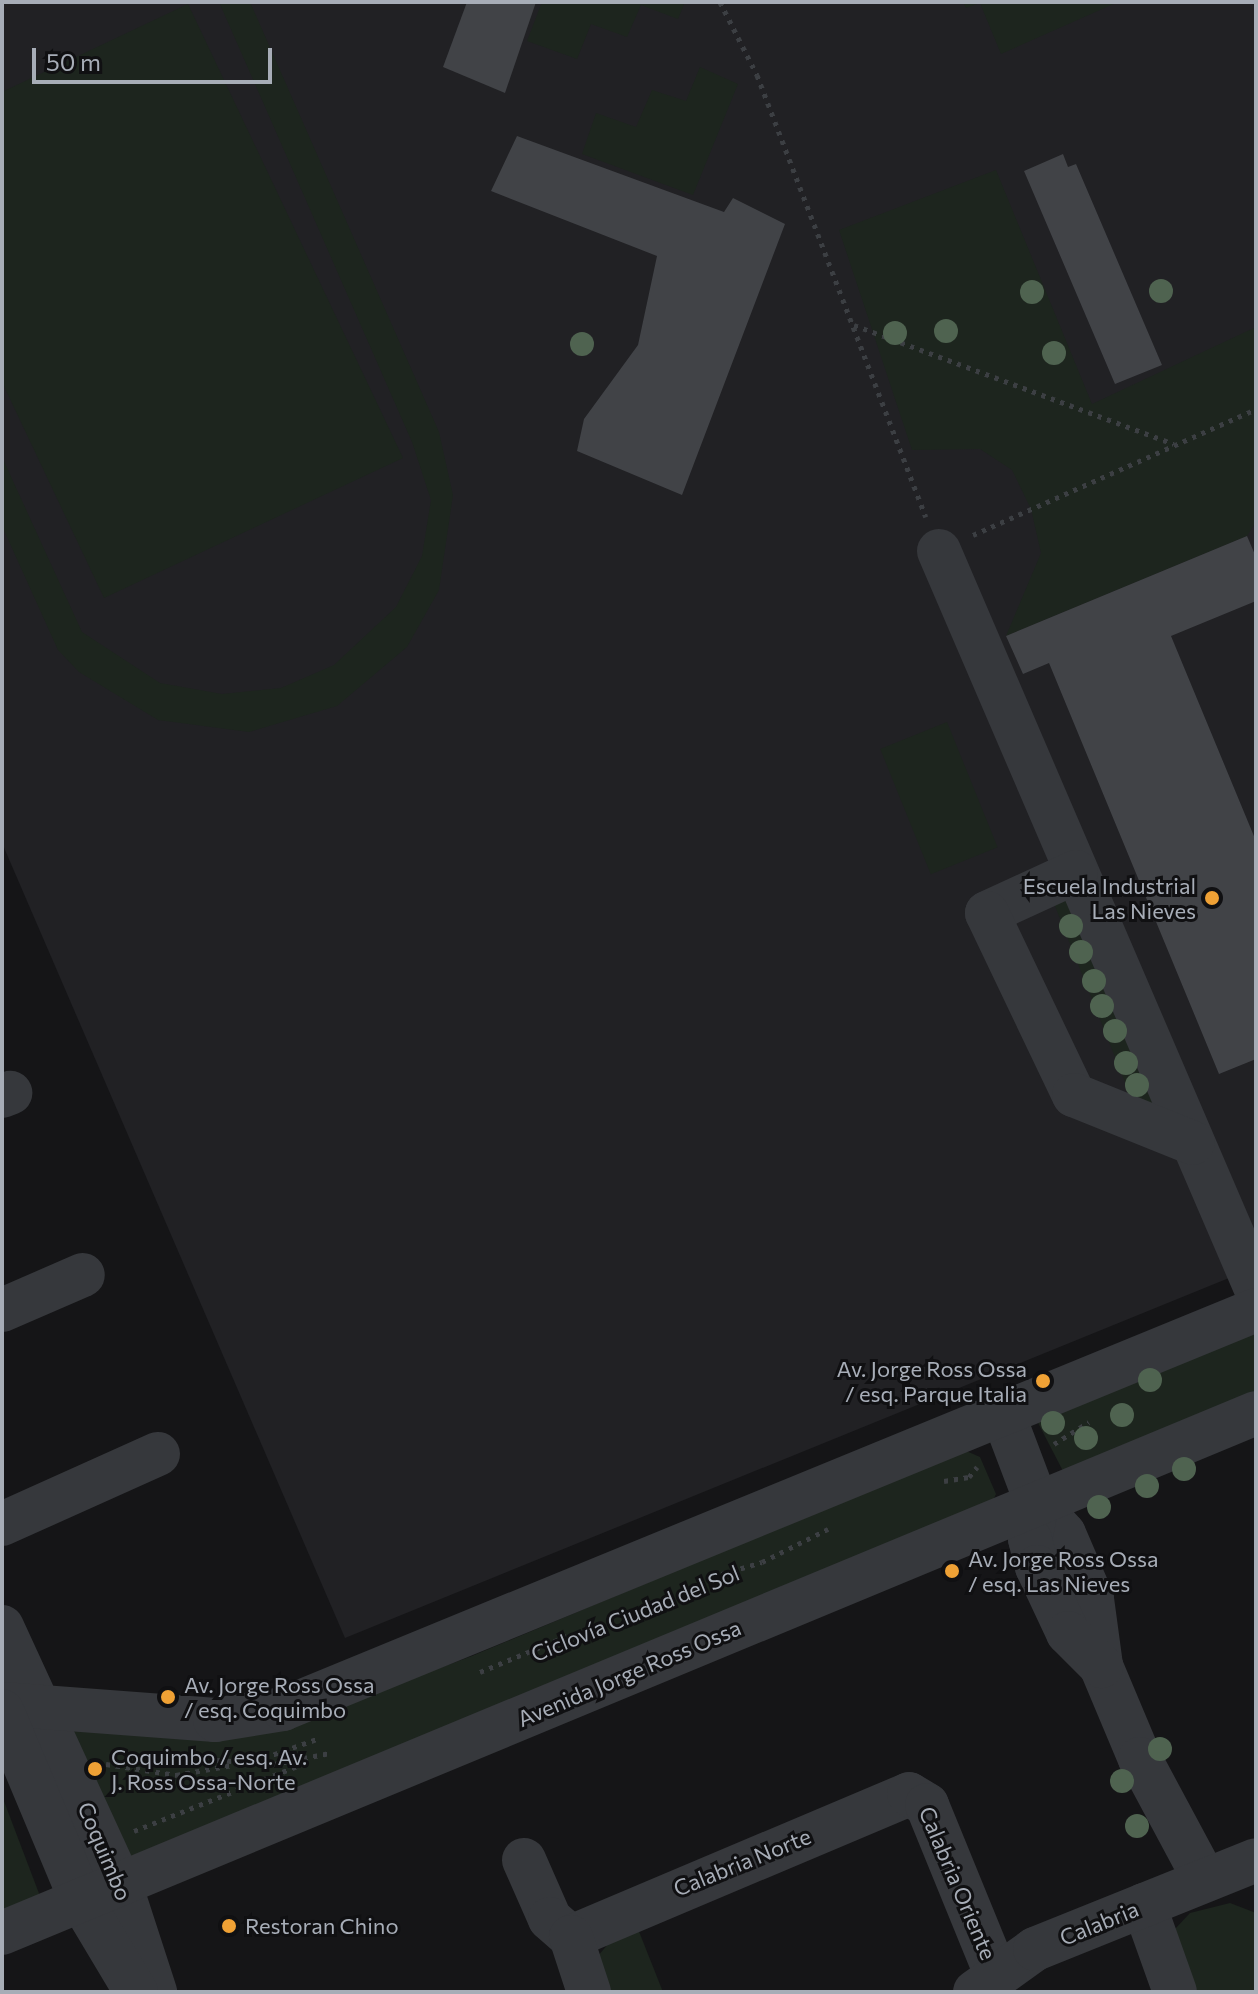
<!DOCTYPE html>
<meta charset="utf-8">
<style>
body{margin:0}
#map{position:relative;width:1258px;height:1994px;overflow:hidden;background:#151517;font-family:Commissioner,sans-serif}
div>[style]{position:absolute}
.built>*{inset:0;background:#212124}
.green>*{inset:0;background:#1d251e;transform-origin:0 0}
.building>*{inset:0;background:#414347}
.path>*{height:5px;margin-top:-2.5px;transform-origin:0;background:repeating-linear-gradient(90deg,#3c3f43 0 4px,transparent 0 10px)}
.minor>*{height:44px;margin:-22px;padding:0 22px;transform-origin:22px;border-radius:22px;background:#36383c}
.trees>*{width:24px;height:24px;margin:-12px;border-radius:50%;background:#4f6350}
.dots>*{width:22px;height:22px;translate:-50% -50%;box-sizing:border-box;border:4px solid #101012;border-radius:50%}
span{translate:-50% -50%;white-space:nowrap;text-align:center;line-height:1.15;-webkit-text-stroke:6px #101012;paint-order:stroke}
.poi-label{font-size:22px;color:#a7adb7}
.right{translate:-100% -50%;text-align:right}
.left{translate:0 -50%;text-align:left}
.street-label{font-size:22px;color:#a7adb7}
.frame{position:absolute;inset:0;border:4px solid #a7adb7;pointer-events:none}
.scale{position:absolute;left:32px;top:48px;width:240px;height:36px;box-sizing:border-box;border:4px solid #a7adb7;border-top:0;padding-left:10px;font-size:24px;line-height:28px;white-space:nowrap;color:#a7adb7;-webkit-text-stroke:6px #101012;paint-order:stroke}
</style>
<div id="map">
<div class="built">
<div style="clip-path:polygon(2px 2px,1256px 2px,1256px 1267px,345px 1638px,2px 843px)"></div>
</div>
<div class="green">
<div style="clip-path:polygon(219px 2px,250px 2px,439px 432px,453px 495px,439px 590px,407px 647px,337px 706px,249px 732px,158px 720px,79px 672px,58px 650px,2px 526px,2px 457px,82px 632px,160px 683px,222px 694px,281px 688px,334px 665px,396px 607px,422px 556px,431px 500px,412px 442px)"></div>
<div style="clip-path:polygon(542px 2px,685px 2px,678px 19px,641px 5px,627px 37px,591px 24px,577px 59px,527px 41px)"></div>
<div style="clip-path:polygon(963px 2px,1118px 2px,1001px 54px,980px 3px,966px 8px)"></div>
<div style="clip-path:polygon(188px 4px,403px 458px,104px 598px,2px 382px,2px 92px)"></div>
<div style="clip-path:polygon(700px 67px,738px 84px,693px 195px,582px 154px,596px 113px,636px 127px,652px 90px,686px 101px)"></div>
<div style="clip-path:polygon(996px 170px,1092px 404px,1256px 327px,1256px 522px,1247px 536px,1006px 636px,1041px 553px,1031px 509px,1012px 470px,980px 449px,912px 450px,839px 230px)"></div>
<div style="left:947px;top:722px;width:135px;height:72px;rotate:68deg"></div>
<div style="clip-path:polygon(1067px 897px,1159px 1111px,1138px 1115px,1053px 901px)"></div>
<div style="clip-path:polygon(1256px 1328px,1256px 1394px,1064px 1473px,1035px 1417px)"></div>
<div style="clip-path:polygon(964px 1450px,980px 1457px,996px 1494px,989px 1509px,126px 1863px,66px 1721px,302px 1719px,472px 1656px)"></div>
<div style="clip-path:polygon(2px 1796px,40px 1896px,2px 1912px)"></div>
<div style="clip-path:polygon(1230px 1903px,1256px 1913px,1256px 1992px,1186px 1992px,1175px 1929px,1190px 1913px)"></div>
<div style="clip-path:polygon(638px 1929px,663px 1992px,605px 1992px,597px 1957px,609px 1943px)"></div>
</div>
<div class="building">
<div style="clip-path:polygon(467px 2px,536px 2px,505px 93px,443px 67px)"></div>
<div style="clip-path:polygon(517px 136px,724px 212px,733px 198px,785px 224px,682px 495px,577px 451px,584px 419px,638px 345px,657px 256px,491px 191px)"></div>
<div style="clip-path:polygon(1063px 154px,1068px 167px,1076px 164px,1162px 365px,1115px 384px,1024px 171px)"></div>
<div style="clip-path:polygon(1247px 536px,1256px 557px,1256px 601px,1171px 636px,1256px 841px,1256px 1059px,1219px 1074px,1049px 663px,1023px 674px,1006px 636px)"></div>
</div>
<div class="path">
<div style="left:720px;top:2px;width:82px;rotate:63.1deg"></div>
<div style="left:757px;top:75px;width:473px;rotate:69.1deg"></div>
<div style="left:854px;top:325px;width:341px;rotate:20.4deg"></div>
<div style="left:973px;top:535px;width:310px;rotate:-24deg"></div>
<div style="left:1054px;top:1444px;width:41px;rotate:-32.2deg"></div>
<div style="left:944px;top:1481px;width:25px;rotate:-9deg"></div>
<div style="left:969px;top:1477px;width:13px;rotate:-51deg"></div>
<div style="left:712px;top:1577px;width:52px;rotate:-16.7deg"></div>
<div style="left:762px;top:1562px;width:74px;rotate:-26.6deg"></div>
<div style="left:480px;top:1672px;width:94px;rotate:-22.5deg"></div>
<div style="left:217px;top:1760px;width:57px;rotate:4deg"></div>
<div style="left:274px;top:1764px;width:57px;rotate:-11.1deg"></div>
<div style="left:255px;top:1761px;width:66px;rotate:-19.5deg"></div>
<div style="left:106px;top:1764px;width:71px;rotate:8.9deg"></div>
<div style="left:176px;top:1775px;width:63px;rotate:-10.1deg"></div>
<div style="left:134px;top:1831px;width:189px;rotate:-21.7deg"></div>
</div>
<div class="minor">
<div style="left:939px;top:551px;width:803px;rotate:66.75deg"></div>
<div style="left:1076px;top:872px;width:98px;rotate:155.3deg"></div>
<div style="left:987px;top:913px;width:202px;rotate:64.5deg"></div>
<div style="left:1074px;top:1095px;width:128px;rotate:22deg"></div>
<div style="left:2px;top:1096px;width:9px;rotate:-21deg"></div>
<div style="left:2px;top:1310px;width:88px;rotate:-23.4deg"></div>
<div style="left:1003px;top:1414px;width:96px;rotate:69.3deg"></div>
<div style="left:1037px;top:1504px;width:40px;rotate:48deg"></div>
<div style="left:1064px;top:1534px;width:71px;rotate:66.7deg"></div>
<div style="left:1092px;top:1599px;width:68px;rotate:82.3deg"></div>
<div style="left:1101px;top:1666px;width:101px;rotate:67.2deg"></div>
<div style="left:1140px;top:1759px;width:137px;rotate:61.8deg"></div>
<div style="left:1037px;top:1504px;width:36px;rotate:101deg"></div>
<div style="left:1030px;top:1539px;width:29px;rotate:76deg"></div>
<div style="left:1037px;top:1567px;width:73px;rotate:64.8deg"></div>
<div style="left:1068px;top:1633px;width:47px;rotate:45deg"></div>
<div style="left:2px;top:1524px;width:171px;rotate:-24.2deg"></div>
<div style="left:2px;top:1627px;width:283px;rotate:65.3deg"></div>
<div style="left:120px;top:1884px;width:114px;rotate:72deg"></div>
<div style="left:2px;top:1704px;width:214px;rotate:4.3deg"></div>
<div style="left:215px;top:1720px;width:69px;rotate:-9.2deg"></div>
<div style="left:283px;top:1709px;width:1052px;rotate:-22.3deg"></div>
<div style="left:2px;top:1711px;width:205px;rotate:67.3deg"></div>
<div style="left:81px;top:1900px;width:107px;rotate:59.1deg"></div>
<div style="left:524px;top:1860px;width:64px;rotate:66.2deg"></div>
<div style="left:550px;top:1919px;width:28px;rotate:41deg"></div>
<div style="left:1144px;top:1905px;width:92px;rotate:70.4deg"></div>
<div style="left:2px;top:1933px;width:1358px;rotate:-22.52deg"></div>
<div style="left:571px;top:1937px;width:367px;rotate:-22.9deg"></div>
<div style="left:909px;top:1794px;width:21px;rotate:31deg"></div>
<div style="left:927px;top:1805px;width:183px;rotate:67.8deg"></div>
<div style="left:571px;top:1937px;width:58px;rotate:71.9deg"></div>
<div style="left:975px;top:1992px;width:74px;rotate:-35.6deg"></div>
<div style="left:1035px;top:1949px;width:238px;rotate:-21.9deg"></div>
</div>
<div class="trees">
<div style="left:1161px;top:291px"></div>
<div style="left:1032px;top:292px"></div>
<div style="left:946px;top:331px"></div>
<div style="left:895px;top:333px"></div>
<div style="left:582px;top:344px"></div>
<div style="left:1054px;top:353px"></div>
<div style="left:1071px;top:926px"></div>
<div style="left:1081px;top:952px"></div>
<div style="left:1094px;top:981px"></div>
<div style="left:1102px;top:1006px"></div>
<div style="left:1115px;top:1031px"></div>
<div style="left:1126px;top:1063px"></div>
<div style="left:1137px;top:1085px"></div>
<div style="left:1150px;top:1380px"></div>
<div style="left:1122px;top:1415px"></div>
<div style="left:1053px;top:1423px"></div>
<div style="left:1086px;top:1438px"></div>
<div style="left:1184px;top:1469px"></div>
<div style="left:1147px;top:1486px"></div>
<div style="left:1099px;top:1507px"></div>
<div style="left:1160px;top:1749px"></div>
<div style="left:1122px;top:1781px"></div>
<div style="left:1137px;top:1826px"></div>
</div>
<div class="dots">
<div style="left:1212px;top:898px;background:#efa135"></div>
<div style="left:1043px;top:1381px;background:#efa135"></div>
<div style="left:952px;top:1571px;background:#efa135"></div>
<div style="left:168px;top:1697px;background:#efa135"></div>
<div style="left:95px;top:1769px;background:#efa135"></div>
<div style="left:229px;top:1926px;background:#efa135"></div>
</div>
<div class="poi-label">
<span class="right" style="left:1196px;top:898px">Escuela Industrial<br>Las Nieves</span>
<span class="right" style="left:1027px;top:1381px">Av. Jorge Ross Ossa<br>/ esq. Parque Italia</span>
<span class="left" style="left:968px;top:1571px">Av. Jorge Ross Ossa<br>/ esq. Las Nieves</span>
<span class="left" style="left:184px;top:1697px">Av. Jorge Ross Ossa<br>/ esq. Coquimbo</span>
<span class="left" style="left:111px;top:1769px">Coquimbo / esq. Av.<br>J. Ross Ossa-Norte</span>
<span class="left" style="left:245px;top:1926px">Restoran Chino</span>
</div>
<div class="street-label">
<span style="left:635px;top:1613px;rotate:-22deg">Ciclovía Ciudad del Sol</span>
<span style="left:629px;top:1673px;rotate:-23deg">Avenida Jorge Ross Ossa</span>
<span style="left:105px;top:1851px;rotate:67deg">Coquimbo</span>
<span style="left:742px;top:1862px;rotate:-22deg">Calabria Norte</span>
<span style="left:958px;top:1883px;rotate:67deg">Calabria Oriente</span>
<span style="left:1099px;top:1923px;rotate:-22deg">Calabria</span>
</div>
<div class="frame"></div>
<div class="scale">50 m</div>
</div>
